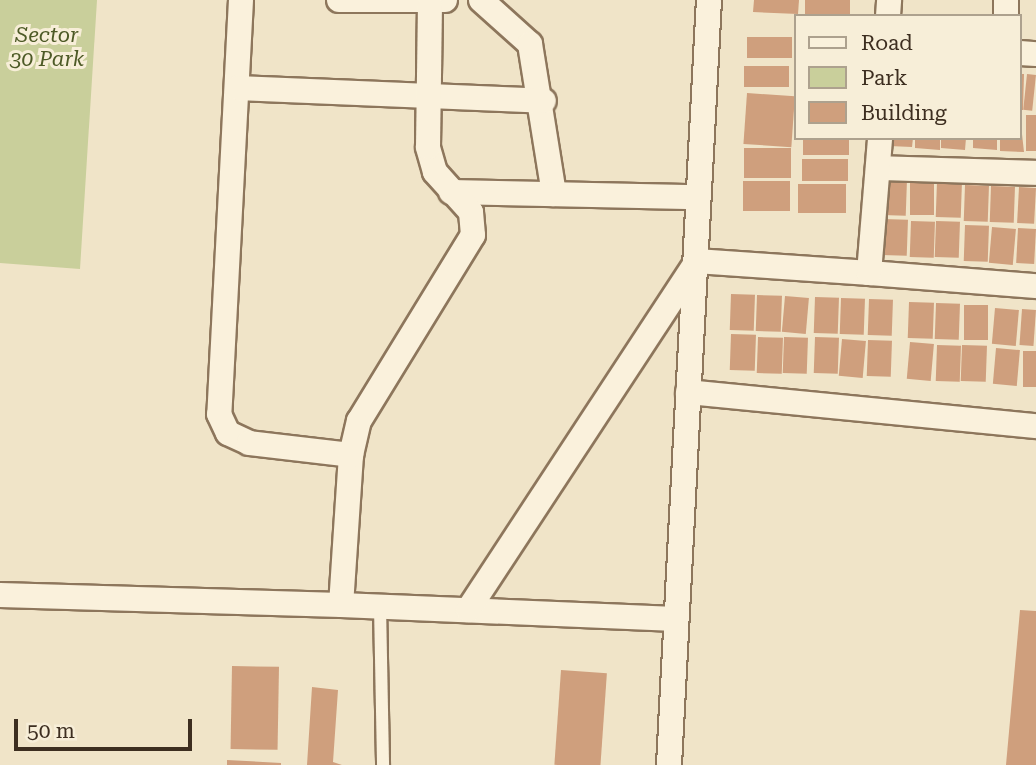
<!DOCTYPE html>
<style>
body{margin:0}
#map{position:relative;width:1036px;height:765px;overflow:hidden;background:#f0e4c8;font-family:"Roboto Serif",serif}
div>[style]{position:absolute}
.green>*{inset:0;background:#c9cf9b}
.building>*{inset:0;background:#cf9f7d;transform-origin:0 0}
.roads{filter:drop-shadow(2px 0 #8d765c) drop-shadow(-2px 0 #8d765c) drop-shadow(0 2px #8d765c) drop-shadow(0 -2px #8d765c)}
.lane>*{height:12px;margin:-6px;padding:0 6px;transform-origin:6px;border-radius:6px;background:#faf1dc}
.street>*{height:24px;margin:-12px;padding:0 12px;transform-origin:12px;border-radius:12px;background:#faf1dc}
span{translate:-50% -50%;white-space:nowrap;text-align:center;line-height:1.15;-webkit-text-stroke:6px #f7eed8;paint-order:stroke}
.park-label{font-size:21px;color:#4d5a26;font-style:italic}
.legend{position:absolute;left:794px;top:14px;width:228px;height:126px;box-sizing:border-box;background:#f7eed8;border:2px solid #ada18e;margin:0;padding:9px 12px;list-style:none;font-size:21px;color:#3d2e20}
.legend li{display:flex;align-items:center;gap:14px;height:35px}
.legend b{width:35px;border:2px solid #ada18e}
.scale{position:absolute;left:14px;top:719px;width:178px;height:32px;box-sizing:border-box;border:4px solid #3d2e20;border-top:0;padding-left:9px;font-size:21px;line-height:24px;white-space:nowrap;color:#3d2e20;-webkit-text-stroke:5px #f7eed8;paint-order:stroke}
</style>
<div id="map">
<div class="green">
<div style="clip-path:polygon(0 0,97px 0,80px 269px,0 263px)"></div>
</div>
<div class="building">
<div style="clip-path:polygon(754px 0,799px 0,798px 14px,753px 12px)"></div>
<div style="left:805px;top:0;width:45px;height:16px"></div>
<div style="left:747px;top:37px;width:45px;height:21px"></div>
<div style="left:744px;top:66px;width:45px;height:21px"></div>
<div style="clip-path:polygon(1020px 74px,1024px 74px,1023px 110px,1020px 110px)"></div>
<div style="left:1027px;top:74px;width:9px;height:36px;rotate:6deg"></div>
<div style="left:747px;top:93px;width:48px;height:51px;rotate:4deg"></div>
<div style="left:1026px;top:115px;width:10px;height:36px"></div>
<div style="clip-path:polygon(1020px 116px,1024px 152px,1000px 151px,1000px 138px,1020px 138px)"></div>
<div style="left:803px;top:138px;width:46px;height:17px"></div>
<div style="clip-path:polygon(889px 138px,913px 138px,912px 147px,889px 146px)"></div>
<div style="clip-path:polygon(915px 138px,940px 138px,940px 150px,915px 148px)"></div>
<div style="clip-path:polygon(941px 138px,966px 138px,965px 150px,941px 148px)"></div>
<div style="clip-path:polygon(973px 138px,997px 138px,997px 150px,973px 148px)"></div>
<div style="left:744px;top:148px;width:47px;height:30px"></div>
<div style="left:802px;top:159px;width:46px;height:22px"></div>
<div style="left:883px;top:179px;width:24px;height:36px;rotate:2deg"></div>
<div style="left:910px;top:180px;width:24px;height:35px"></div>
<div style="left:743px;top:181px;width:47px;height:30px"></div>
<div style="left:937px;top:181px;width:25px;height:36px;rotate:2deg"></div>
<div style="left:798px;top:184px;width:48px;height:29px"></div>
<div style="left:965px;top:185px;width:24px;height:36px;rotate:2deg"></div>
<div style="left:991px;top:186px;width:24px;height:36px;rotate:2deg"></div>
<div style="left:1019px;top:187px;width:17px;height:36px;rotate:3deg"></div>
<div style="left:883px;top:219px;width:25px;height:36px;rotate:2deg"></div>
<div style="left:911px;top:221px;width:24px;height:36px;rotate:2deg"></div>
<div style="left:936px;top:221px;width:24px;height:36px;rotate:2deg"></div>
<div style="left:965px;top:225px;width:24px;height:36px;rotate:2deg"></div>
<div style="left:992px;top:227px;width:24px;height:36px;rotate:5deg"></div>
<div style="left:1018px;top:228px;width:18px;height:35px;rotate:3deg"></div>
<div style="left:731px;top:294px;width:24px;height:36px;rotate:2deg"></div>
<div style="left:757px;top:295px;width:25px;height:36px;rotate:2deg"></div>
<div style="left:785px;top:296px;width:24px;height:36px;rotate:5deg"></div>
<div style="left:815px;top:297px;width:24px;height:36px;rotate:2deg"></div>
<div style="left:841px;top:298px;width:24px;height:36px;rotate:2deg"></div>
<div style="left:869px;top:299px;width:24px;height:36px;rotate:2deg"></div>
<div style="left:909px;top:302px;width:25px;height:36px;rotate:2deg"></div>
<div style="left:936px;top:303px;width:24px;height:36px;rotate:2deg"></div>
<div style="left:964px;top:305px;width:24px;height:35px"></div>
<div style="left:995px;top:308px;width:24px;height:36px;rotate:5deg"></div>
<div style="left:1022px;top:309px;width:14px;height:36px;rotate:4deg"></div>
<div style="left:731px;top:334px;width:25px;height:36px;rotate:2deg"></div>
<div style="left:758px;top:337px;width:25px;height:36px;rotate:2deg"></div>
<div style="left:784px;top:337px;width:24px;height:36px;rotate:2deg"></div>
<div style="left:815px;top:337px;width:24px;height:36px;rotate:2deg"></div>
<div style="left:842px;top:339px;width:24px;height:37px;rotate:5deg"></div>
<div style="left:868px;top:340px;width:24px;height:36px;rotate:2deg"></div>
<div style="left:910px;top:342px;width:24px;height:37px;rotate:5deg"></div>
<div style="left:937px;top:345px;width:24px;height:36px;rotate:2deg"></div>
<div style="left:962px;top:345px;width:25px;height:36px;rotate:2deg"></div>
<div style="left:996px;top:348px;width:24px;height:36px;rotate:5deg"></div>
<div style="left:1023px;top:351px;width:13px;height:36px"></div>
<div style="clip-path:polygon(1020px 610px,1036px 611px,1036px 765px,1006px 765px)"></div>
<div style="left:232px;top:666px;width:47px;height:83px;rotate:1deg"></div>
<div style="left:561px;top:670px;width:46px;height:95px;rotate:4deg"></div>
<div style="clip-path:polygon(312px 687px,338px 690px,333px 762px,342px 765px,307px 765px)"></div>
<div style="clip-path:polygon(227px 760px,281px 763px,281px 765px,227px 765px)"></div>
</div>
<div class="roads">
<div class="lane">
<div style="left:380px;top:606px;width:159px;rotate:88.9deg"></div>
</div>
<div class="street">
<div style="left:241px;top:0;width:415px;rotate:93deg"></div>
<div style="left:219px;top:414px;width:21px;rotate:65deg"></div>
<div style="left:228px;top:433px;width:23px;rotate:25deg"></div>
<div style="left:249px;top:443px;width:103px;rotate:6.7deg"></div>
<div style="left:351px;top:455px;width:150px;rotate:93.8deg"></div>
<div style="left:341px;top:605px;width:335px;rotate:2.4deg"></div>
<div style="left:339px;top:0;width:106px"></div>
<div style="left:481px;top:0;width:66px;rotate:41.9deg"></div>
<div style="left:530px;top:44px;width:152px;rotate:80.9deg"></div>
<div style="left:888px;top:16px;width:16px;rotate:-86deg"></div>
<div style="left:1006px;top:16px;width:16px;rotate:-90deg"></div>
<div style="left:1020px;top:53px;width:16px;rotate:4deg"></div>
<div style="left:237px;top:88px;width:307px;rotate:2.4deg"></div>
<div style="left:878px;top:168px;width:158px;rotate:1.8deg"></div>
<div style="left:451px;top:192px;width:247px;rotate:1.2deg"></div>
<div style="left:869px;top:273px;width:168px;rotate:4.5deg"></div>
<div style="left:688px;top:392px;width:350px;rotate:5.6deg"></div>
<div style="left:351px;top:455px;width:35px;rotate:-77deg"></div>
<div style="left:359px;top:421px;width:218px;rotate:-58.5deg"></div>
<div style="left:473px;top:235px;width:23px;rotate:-95deg"></div>
<div style="left:471px;top:212px;width:54px;rotate:-132deg"></div>
<div style="left:435px;top:172px;width:26px;rotate:-106deg"></div>
<div style="left:428px;top:147px;width:142px;rotate:-89.2deg"></div>
<div style="left:0;top:595px;width:341px;rotate:1.7deg"></div>
<div style="left:468px;top:610px;width:417px;rotate:-56.7deg"></div>
<div style="left:697px;top:261px;width:172px;rotate:4deg"></div>
<div style="left:869px;top:273px;width:135px;rotate:-85.3deg"></div>
<div style="left:669px;top:765px;width:766px;rotate:-87.01deg"></div>
</div>
</div>
<div class="park-label">
<span style="left:47px;top:47px">Sector<br>30 Park</span>
</div>
<ul class="legend">
<li><b style="height:9px;background:#faf1dc"></b>Road</li>
<li><b style="height:19px;background:#c9cf9b"></b>Park</li>
<li><b style="height:19px;background:#cf9f7d"></b>Building</li>
</ul>
<div class="scale">50 m</div>
</div>
